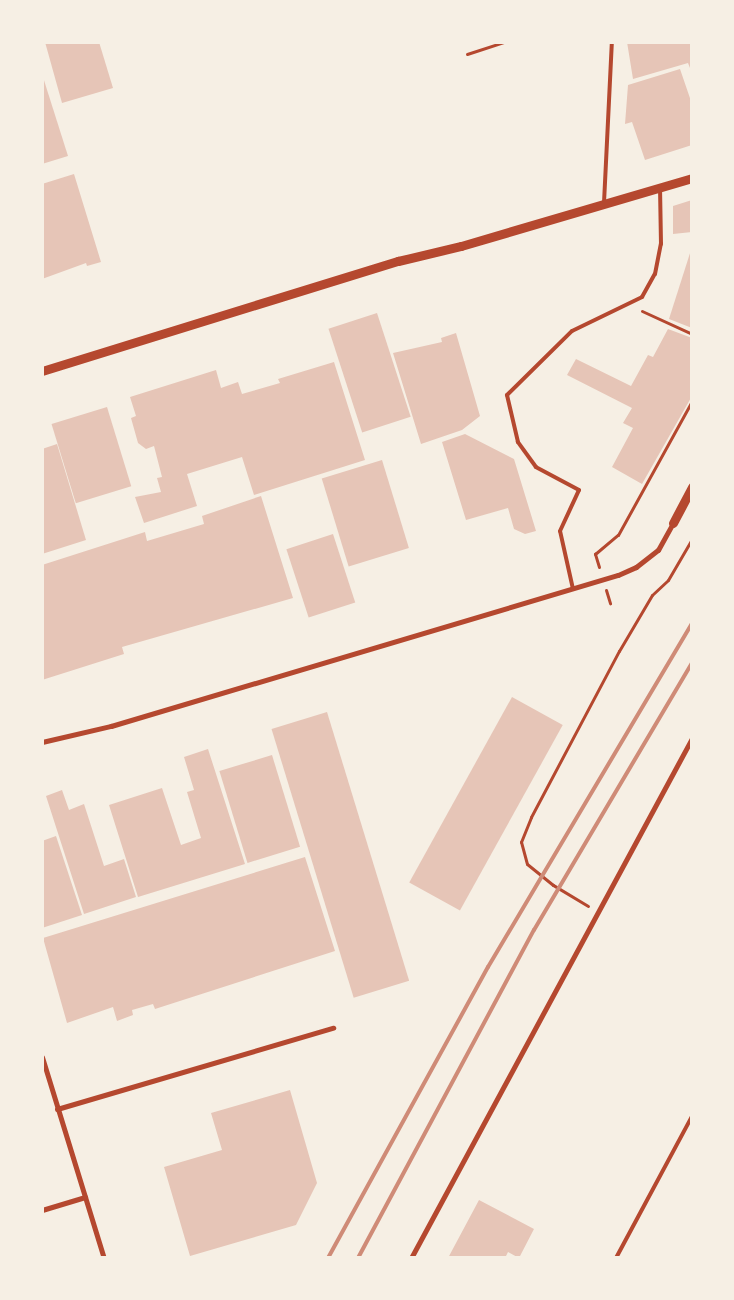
<!DOCTYPE html>
<style>
body{margin:0}
#map{position:relative;width:734px;height:1300px;overflow:hidden;background:#f6efe4;font-family:Inter,sans-serif}
div>[style]{position:absolute}
.building>*{inset:0;background:#e6c5b7;transform-origin:0 0}
.path>*{height:3px;margin:-1.5px;padding:0 1.5px;transform-origin:1.5px;border-radius:1.5px;background:#b5482f}
.service>*{height:4px;margin:-2px;padding:0 2px;transform-origin:2px;border-radius:2px;background:#b5482f}
.minor>*{height:5px;margin:-2.5px;padding:0 2.5px;transform-origin:2.5px;border-radius:2.5px;background:#b5482f}
.tertiary>*{height:9px;margin:-4.5px;padding:0 4.5px;transform-origin:4.5px;border-radius:4.5px;background:#b5482f}
.rail>*{height:4px;margin:-2px;padding:0 2px;transform-origin:2px;border-radius:2px;background:#cf8b77}
span{translate:-50% -50%;white-space:nowrap;text-align:center;line-height:1.15;-webkit-text-stroke:4px #f6efe4;paint-order:stroke}
.frame{position:absolute;inset:0;border:44px solid #f6efe4;pointer-events:none}
</style>
<div id="map">
<div class="building">
<div style="clip-path:polygon(45px 42px,99px 42px,113px 88px,62px 103px)"></div>
<div style="clip-path:polygon(627px 42px,692px 42px,692px 73px,688px 63px,633px 79px)"></div>
<div style="clip-path:polygon(680px 69px,692px 104px,692px 145px,645px 160px,632px 122px,625px 124px,628px 85px)"></div>
<div style="clip-path:polygon(42px 74px,68px 156px,42px 164px)"></div>
<div style="clip-path:polygon(74px 174px,101px 262px,87px 266px,86px 263px,42px 279px,42px 184px)"></div>
<div style="clip-path:polygon(692px 200px,692px 232px,673px 234px,673px 206px)"></div>
<div style="clip-path:polygon(691px 250px,692px 250px,692px 328px,669px 319px)"></div>
<div style="left:377px;top:313px;width:109px;height:51px;rotate:72deg"></div>
<div style="clip-path:polygon(668px 329px,692px 338px,692px 396px,642px 484px,612px 467px,633px 428px,623px 423px,632px 408px,567px 375px,576px 359px,631px 386px,648px 355px,653px 357px)"></div>
<div style="clip-path:polygon(456px 333px,480px 416px,462px 430px,421px 444px,393px 353px,442px 342px,441px 338px)"></div>
<div style="clip-path:polygon(334px 362px,365px 460px,254px 495px,242px 457px,187px 474px,197px 506px,144px 523px,135px 497px,161px 492px,157px 478px,162px 477px,154px 446px,146px 449px,138px 443px,131px 418px,136px 416px,130px 397px,216px 370px,221px 388px,238px 382px,242px 394px,280px 383px,278px 379px)"></div>
<div style="left:107px;top:407px;width:83px;height:58px;rotate:73deg"></div>
<div style="clip-path:polygon(465px 434px,514px 459px,536px 531px,525px 534px,514px 529px,508px 508px,466px 520px,442px 442px)"></div>
<div style="clip-path:polygon(57px 444px,86px 540px,42px 554px,42px 449px)"></div>
<div style="left:382px;top:460px;width:92px;height:63px;rotate:73deg"></div>
<div style="clip-path:polygon(261px 496px,293px 598px,122px 647px,124px 654px,42px 680px,42px 565px,145px 532px,147px 541px,204px 524px,202px 516px)"></div>
<div style="left:333px;top:534px;width:72px;height:49px;rotate:72deg"></div>
<div style="left:512px;top:697px;width:58px;height:212px;rotate:29deg"></div>
<div style="left:327px;top:712px;width:281px;height:58px;rotate:73deg"></div>
<div style="clip-path:polygon(208px 749px,245px 864px,138px 897px,109px 805px,162px 788px,181px 845px,201px 838px,187px 792px,194px 790px,184px 757px)"></div>
<div style="left:272px;top:755px;width:96px;height:55px;rotate:73deg"></div>
<div style="clip-path:polygon(62px 790px,69px 810px,84px 804px,104px 866px,124px 859px,136px 897px,84px 914px,46px 796px)"></div>
<div style="clip-path:polygon(56px 836px,82px 915px,42px 928px,42px 841px)"></div>
<div style="clip-path:polygon(305px 857px,335px 951px,155px 1009px,153px 1004px,132px 1010px,133px 1015px,117px 1021px,113px 1007px,67px 1023px,43px 938px)"></div>
<div style="clip-path:polygon(290px 1090px,317px 1183px,296px 1225px,190px 1256px,164px 1167px,222px 1150px,211px 1113px)"></div>
<div style="clip-path:polygon(479px 1200px,534px 1229px,519px 1258px,508px 1252px,505px 1258px,448px 1258px)"></div>
</div>
<div class="path">
<div style="left:467px;top:54px;width:40px;rotate:-18deg"></div>
<div style="left:642px;top:311px;width:55px;rotate:24.7deg"></div>
<div style="left:599px;top:567px;width:14px;rotate:-107deg"></div>
<div style="left:595px;top:554px;width:30px;rotate:-40deg"></div>
<div style="left:618px;top:535px;width:153px;rotate:-61.1deg"></div>
<div style="left:606px;top:590px;width:14px;rotate:73deg"></div>
<div style="left:588px;top:906px;width:41px;rotate:-149deg"></div>
<div style="left:553px;top:885px;width:33px;rotate:-141deg"></div>
<div style="left:527px;top:864px;width:23px;rotate:-105deg"></div>
<div style="left:521px;top:842px;width:27px;rotate:-68deg"></div>
<div style="left:531px;top:817px;width:188px;rotate:-62.1deg"></div>
<div style="left:619px;top:651px;width:65px;rotate:-59.5deg"></div>
<div style="left:652px;top:595px;width:22px;rotate:-43deg"></div>
<div style="left:668px;top:580px;width:48px;rotate:-59.7deg"></div>
</div>
<div class="service">
<div style="left:604px;top:203px;width:161px;rotate:-87.2deg"></div>
<div style="left:573px;top:589px;width:59px;rotate:-102.6deg"></div>
<div style="left:560px;top:531px;width:45px;rotate:-65.1deg"></div>
<div style="left:579px;top:490px;width:49px;rotate:-151.9deg"></div>
<div style="left:536px;top:467px;width:31px;rotate:-126deg"></div>
<div style="left:518px;top:442px;width:48px;rotate:-103.2deg"></div>
<div style="left:507px;top:395px;width:91px;rotate:-44.6deg"></div>
<div style="left:572px;top:331px;width:78px;rotate:-25.9deg"></div>
<div style="left:642px;top:297px;width:26px;rotate:-61deg"></div>
<div style="left:655px;top:274px;width:31px;rotate:-79deg"></div>
<div style="left:661px;top:244px;width:56px;rotate:-91deg"></div>
<div style="left:616px;top:1258px;width:161px;rotate:-61.8deg"></div>
</div>
<div class="minor">
<div style="left:42px;top:742px;width:71px;rotate:-13.1deg"></div>
<div style="left:111px;top:726px;width:529px;rotate:-16.59deg"></div>
<div style="left:618px;top:575px;width:20px;rotate:-24deg"></div>
<div style="left:636px;top:567px;width:28px;rotate:-38deg"></div>
<div style="left:658px;top:550px;width:31px;rotate:-61deg"></div>
<div style="left:42px;top:1057px;width:210px;rotate:72.9deg"></div>
<div style="left:57px;top:1109px;width:288px;rotate:-16.4deg"></div>
<div style="left:42px;top:1210px;width:45px;rotate:-16.8deg"></div>
<div style="left:411px;top:1258px;width:591px;rotate:-61.61deg"></div>
</div>
<div class="tertiary">
<div style="left:42px;top:371px;width:373px;rotate:-17.2deg"></div>
<div style="left:398px;top:261px;width:65px;rotate:-13.4deg"></div>
<div style="left:461px;top:246px;width:241px;rotate:-16.4deg"></div>
<div style="left:673px;top:523px;width:41px;rotate:-62.2deg"></div>
</div>
<div class="rail">
<div style="left:328px;top:1258px;width:332px;rotate:-61.2deg"></div>
<div style="left:488px;top:967px;width:400px;rotate:-59.3deg"></div>
<div style="left:358px;top:1258px;width:372px;rotate:-61.8deg"></div>
<div style="left:534px;top:930px;width:310px;rotate:-59.4deg"></div>
</div>
<div class="frame"></div>
</div>
